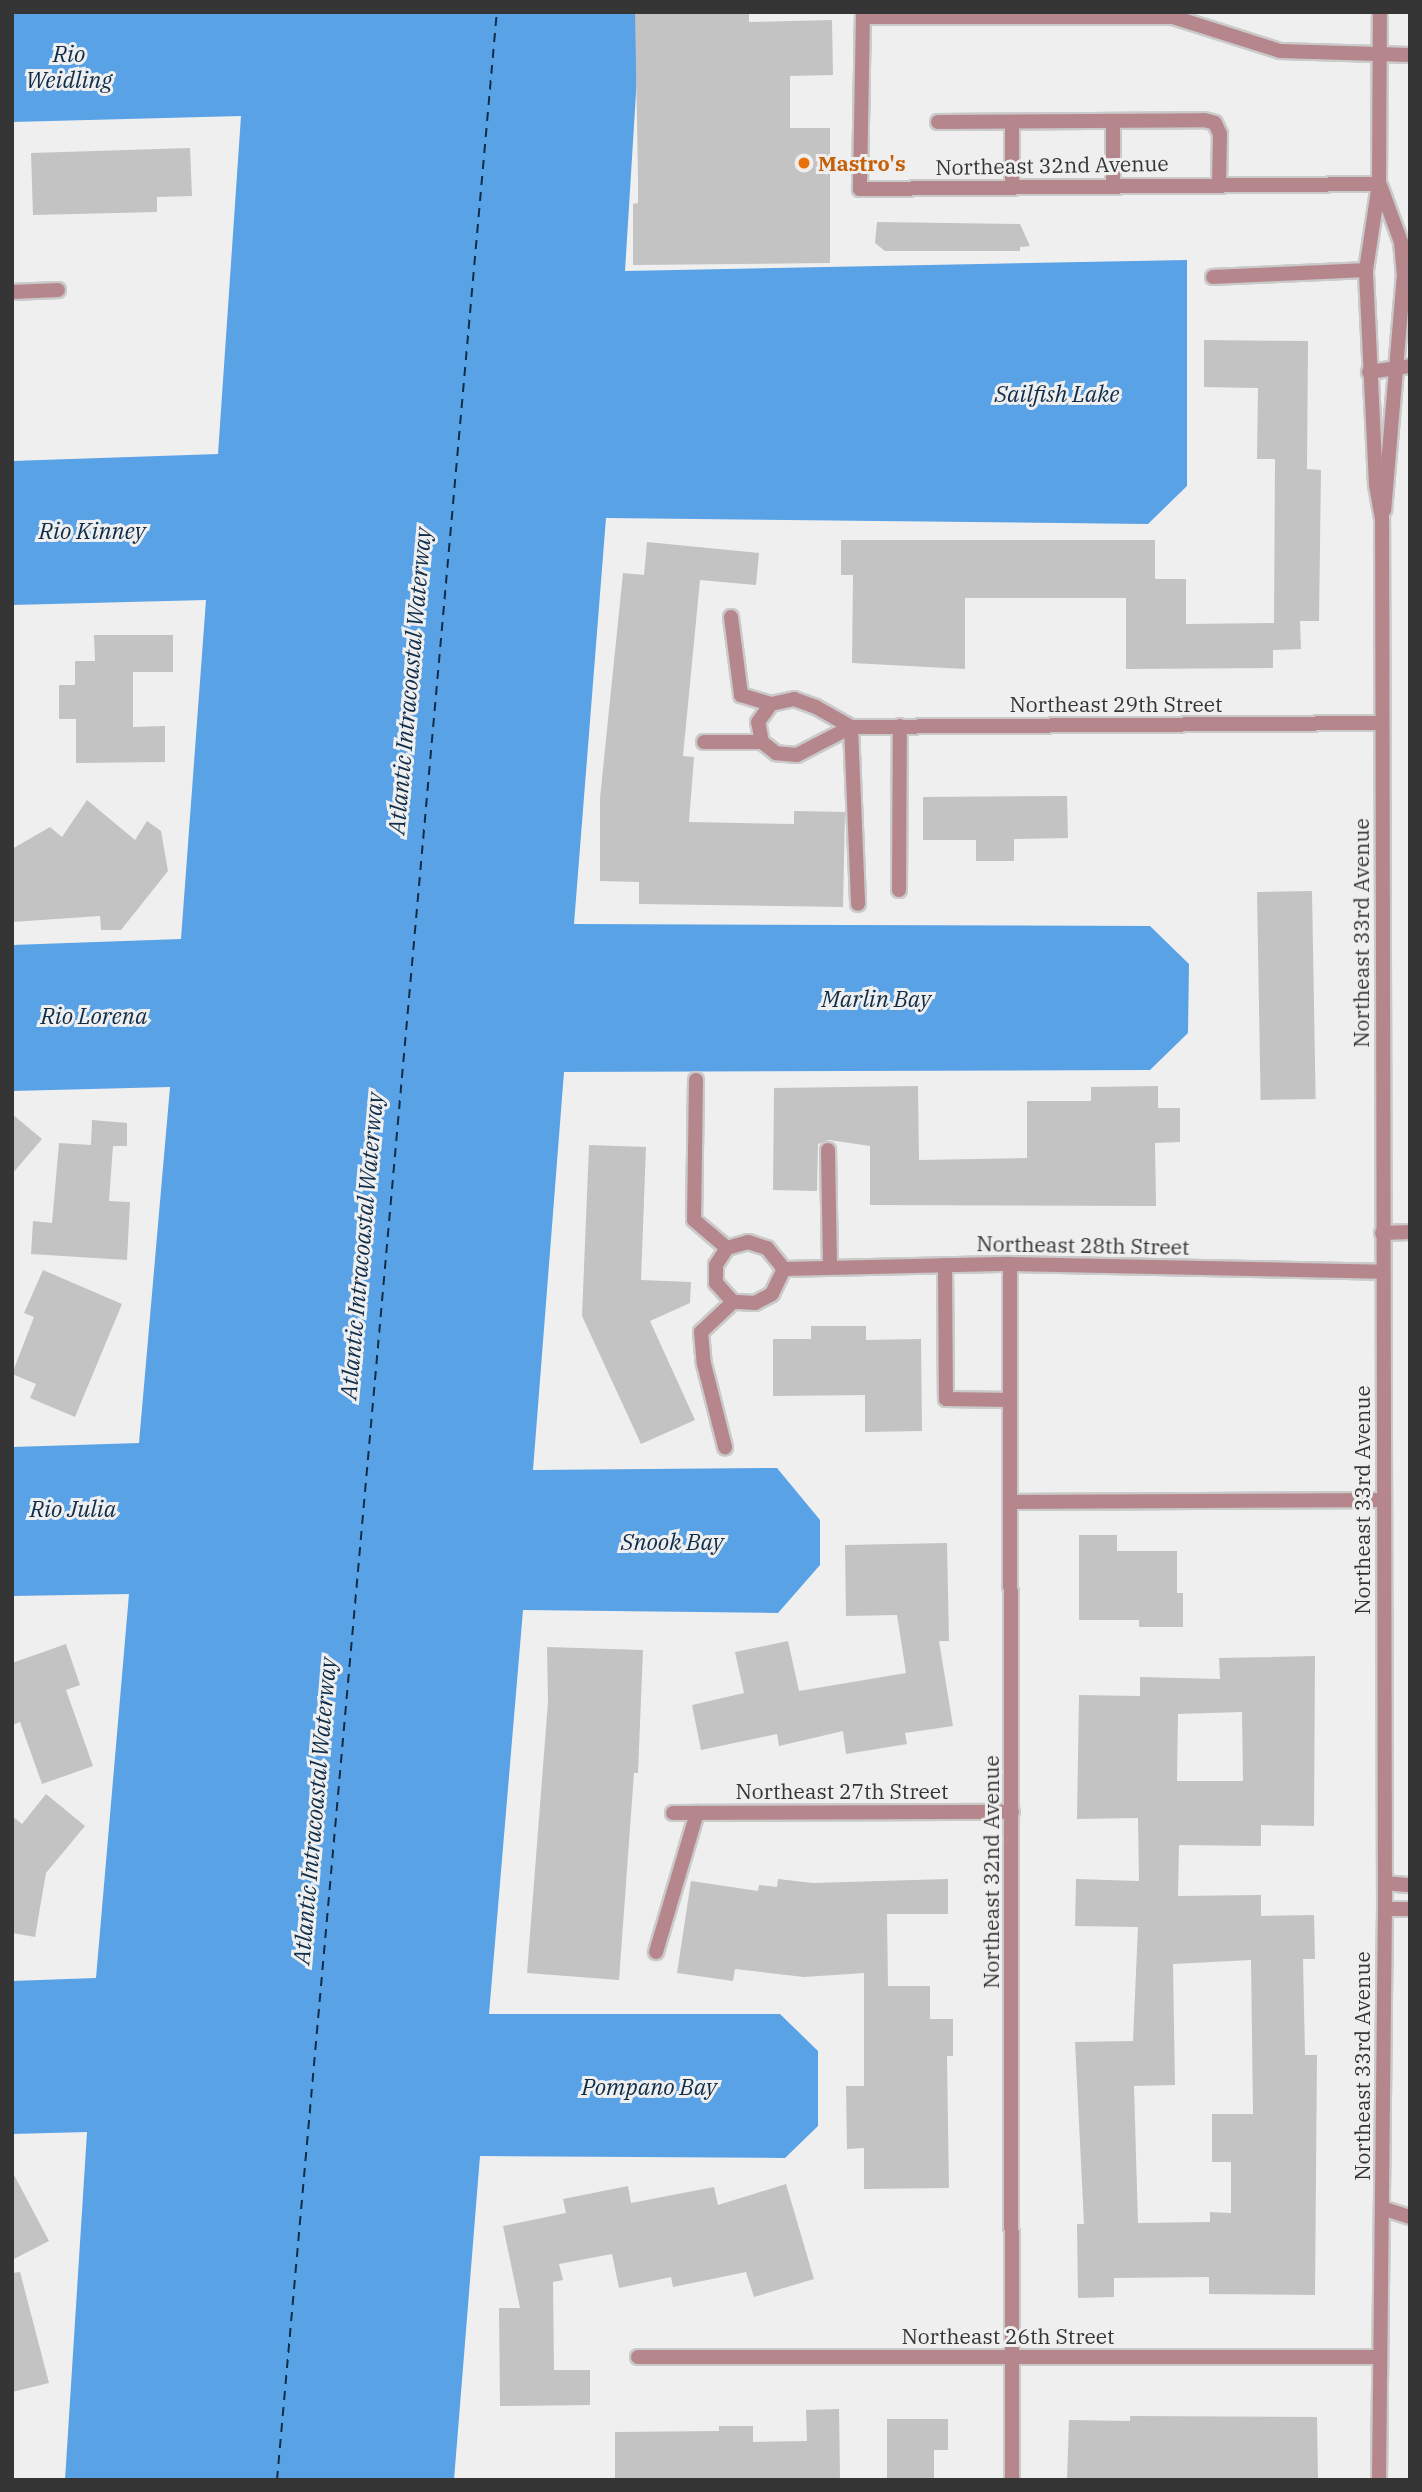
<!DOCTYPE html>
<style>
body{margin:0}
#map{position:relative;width:1422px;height:2492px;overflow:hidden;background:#efeff0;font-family:"IBM Plex Serif",serif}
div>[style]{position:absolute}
.water>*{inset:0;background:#5aa2e6}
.ferry>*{height:2px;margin-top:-1px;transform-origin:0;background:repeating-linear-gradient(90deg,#0f2d49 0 9px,transparent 0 16px)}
.building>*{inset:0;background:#c3c3c4;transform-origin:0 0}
.roads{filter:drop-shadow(2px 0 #cacacb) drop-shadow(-2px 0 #cacacb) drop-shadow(0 2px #cacacb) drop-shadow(0 -2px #cacacb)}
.lane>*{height:14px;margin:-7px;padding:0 7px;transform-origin:7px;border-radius:7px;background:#b5878c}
.street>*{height:14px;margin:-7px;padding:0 7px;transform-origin:7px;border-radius:7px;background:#b5878c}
.dots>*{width:19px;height:19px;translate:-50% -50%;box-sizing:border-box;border:4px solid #efeff0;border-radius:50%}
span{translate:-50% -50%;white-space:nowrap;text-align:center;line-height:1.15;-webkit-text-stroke:6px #efeff0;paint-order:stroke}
.food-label{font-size:21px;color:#c56008;font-weight:700}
.left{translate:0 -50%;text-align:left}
.street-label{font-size:21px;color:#353536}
.water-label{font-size:23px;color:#0f2d49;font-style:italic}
.frame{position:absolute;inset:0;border:14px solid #353536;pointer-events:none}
</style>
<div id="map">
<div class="water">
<div style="clip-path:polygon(12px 12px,641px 12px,625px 271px,1187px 260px,1187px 486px,1148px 524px,606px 518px,574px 924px,1150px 926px,1189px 964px,1188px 1033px,1150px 1070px,564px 1072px,533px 1470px,777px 1468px,820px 1520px,820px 1565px,778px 1613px,523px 1610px,489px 2014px,780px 2014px,818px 2051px,818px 2126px,785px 2158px,480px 2156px,454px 2480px,65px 2480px,87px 2132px,12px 2134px,12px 1981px,96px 1978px,129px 1594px,12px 1596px,12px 1447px,139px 1443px,170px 1087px,12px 1091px,12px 945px,181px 939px,206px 600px,12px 605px,12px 461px,218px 454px,241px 116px,12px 122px)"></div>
</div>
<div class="ferry">
<div style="left:277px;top:2480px;width:2478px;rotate:-84.91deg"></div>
</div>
<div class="building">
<div style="clip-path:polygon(635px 12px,749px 12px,749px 22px,832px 20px,833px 75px,790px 76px,790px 128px,830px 128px,830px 263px,633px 265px,633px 204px,638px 203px,638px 177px)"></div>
<div style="clip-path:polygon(190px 148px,192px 196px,157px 197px,157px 212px,33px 215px,31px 153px)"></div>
<div style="clip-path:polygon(877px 222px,1020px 224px,1030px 246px,1020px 247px,1020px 251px,885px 251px,875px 243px)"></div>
<div style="clip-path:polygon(1204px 340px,1308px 341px,1307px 469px,1321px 470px,1319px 621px,1300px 621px,1301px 649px,1273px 650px,1273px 668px,1126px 669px,1126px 598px,965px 598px,965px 669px,852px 663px,853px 575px,841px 575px,841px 540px,1155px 540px,1155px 579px,1186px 579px,1186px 624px,1274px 623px,1275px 459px,1257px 459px,1258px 388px,1204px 387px)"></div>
<div style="clip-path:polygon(647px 542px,759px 553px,756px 585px,700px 580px,683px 756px,694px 757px,689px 822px,794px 824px,794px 811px,845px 812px,843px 907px,639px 904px,639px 882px,600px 881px,600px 798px,623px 573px,644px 575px)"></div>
<div style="clip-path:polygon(94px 635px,173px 635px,173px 672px,133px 672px,133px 727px,165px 726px,165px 762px,76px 763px,76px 719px,59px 719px,59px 685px,75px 685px,75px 661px,95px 661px)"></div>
<div style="clip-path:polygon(1067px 796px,1068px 838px,1014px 839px,1014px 861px,976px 861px,976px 840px,923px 840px,923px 797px)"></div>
<div style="clip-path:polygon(87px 800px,135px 840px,147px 821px,161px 831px,168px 871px,121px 930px,101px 930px,100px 916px,12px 922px,12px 849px,50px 827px,62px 837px)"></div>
<div style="left:1312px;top:891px;width:208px;height:55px;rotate:89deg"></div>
<div style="clip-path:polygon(918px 1086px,919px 1160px,1027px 1158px,1027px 1101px,1091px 1101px,1091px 1087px,1158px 1086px,1158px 1108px,1180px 1108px,1180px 1142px,1155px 1143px,1156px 1206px,870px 1205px,870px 1146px,829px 1140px,818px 1144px,817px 1191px,773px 1190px,774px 1088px)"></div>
<div style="clip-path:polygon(12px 1114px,42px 1139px,12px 1174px)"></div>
<div style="clip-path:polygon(92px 1120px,127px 1123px,127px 1146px,113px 1146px,109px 1201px,130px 1202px,127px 1260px,31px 1254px,33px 1221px,52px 1223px,59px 1143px,91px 1145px)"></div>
<div style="clip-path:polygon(589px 1145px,646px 1147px,641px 1280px,691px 1282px,690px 1303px,650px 1321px,695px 1420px,641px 1444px,582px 1316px)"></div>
<div style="clip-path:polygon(43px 1270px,122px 1304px,75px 1417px,30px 1398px,36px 1384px,12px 1374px,34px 1317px,24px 1313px)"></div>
<div style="clip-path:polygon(811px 1326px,866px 1326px,866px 1340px,921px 1339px,922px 1431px,865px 1432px,865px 1395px,773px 1396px,773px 1339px,811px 1339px)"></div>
<div style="clip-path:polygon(1079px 1535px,1117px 1535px,1117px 1551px,1177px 1551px,1177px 1593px,1183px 1593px,1183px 1627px,1139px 1627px,1139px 1620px,1079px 1620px)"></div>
<div style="clip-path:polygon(947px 1543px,949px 1641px,939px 1641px,953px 1726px,905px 1733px,907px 1744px,846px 1754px,843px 1731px,779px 1746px,777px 1734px,701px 1750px,692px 1705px,744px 1693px,735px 1652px,788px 1641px,799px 1691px,906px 1673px,897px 1615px,846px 1616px,845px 1545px)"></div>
<div style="clip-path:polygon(66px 1644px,80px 1685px,66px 1690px,93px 1766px,42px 1784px,20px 1722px,12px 1725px,12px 1663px)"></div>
<div style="clip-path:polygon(547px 1647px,643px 1650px,638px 1773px,634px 1773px,619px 1980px,527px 1973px,548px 1702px)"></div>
<div style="clip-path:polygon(evenodd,1315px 1656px,1314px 1826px,1261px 1825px,1261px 1846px,1179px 1845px,1178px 1896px,1261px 1895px,1261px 1916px,1314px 1915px,1315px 1959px,1303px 1959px,1305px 2055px,1317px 2055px,1315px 2295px,1209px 2294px,1209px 2277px,1114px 2278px,1114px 2297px,1078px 2298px,1077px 2224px,1084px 2224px,1075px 2042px,1133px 2041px,1138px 1927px,1075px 1926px,1076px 1879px,1139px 1881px,1138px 1818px,1077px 1819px,1079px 1695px,1140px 1696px,1140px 1677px,1220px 1679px,1219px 1658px,1315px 1656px,1242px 1712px,1243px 1781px,1177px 1781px,1178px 1714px,1242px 1712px,1315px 1656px,1251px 1960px,1253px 2114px,1212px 2114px,1212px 2162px,1231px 2162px,1231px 2213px,1210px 2212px,1210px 2222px,1138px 2223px,1134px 2086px,1175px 2085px,1173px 1964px,1251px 1960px)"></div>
<div style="clip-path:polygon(46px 1794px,85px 1826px,46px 1873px,35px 1937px,12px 1933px,12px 1816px,22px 1824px)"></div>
<div style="clip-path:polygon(778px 1879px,813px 1883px,948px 1879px,948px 1914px,887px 1914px,888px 1986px,930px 1986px,930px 2019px,953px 2019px,953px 2056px,947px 2056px,949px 2188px,864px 2189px,864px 2148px,847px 2149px,846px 2086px,864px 2086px,864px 1973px,804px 1977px,735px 1969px,733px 1981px,677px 1973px,691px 1881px,758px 1891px,759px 1885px,777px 1887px)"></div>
<div style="clip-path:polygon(12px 2171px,49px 2241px,12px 2260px)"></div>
<div style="clip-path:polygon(786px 2184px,814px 2279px,754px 2297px,746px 2272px,673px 2287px,671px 2277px,619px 2288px,612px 2254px,559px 2264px,563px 2280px,553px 2282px,554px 2370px,590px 2370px,590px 2405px,500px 2406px,499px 2308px,520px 2308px,503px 2226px,566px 2213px,563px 2199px,628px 2186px,631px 2203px,714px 2187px,718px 2205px)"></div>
<div style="clip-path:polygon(20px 2272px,49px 2383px,12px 2392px,12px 2273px)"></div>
<div style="clip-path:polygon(839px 2409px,840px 2480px,615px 2480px,615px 2432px,719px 2431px,719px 2426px,753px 2426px,753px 2442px,807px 2441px,806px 2410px)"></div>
<div style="clip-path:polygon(1130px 2416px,1317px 2417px,1318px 2480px,1067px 2480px,1069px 2420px,1130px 2421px)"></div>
<div style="clip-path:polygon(887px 2419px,948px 2419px,948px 2450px,934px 2450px,934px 2480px,887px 2480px)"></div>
</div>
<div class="roads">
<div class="lane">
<div style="left:1113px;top:121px;width:64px;rotate:90deg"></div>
<div style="left:938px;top:122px;width:266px;rotate:-0.4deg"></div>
<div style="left:1204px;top:120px;width:11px;rotate:15deg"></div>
<div style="left:1215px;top:123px;width:12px;rotate:66deg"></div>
<div style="left:1220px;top:134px;width:50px;rotate:91.1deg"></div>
<div style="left:1012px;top:185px;width:63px;rotate:-90deg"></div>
<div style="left:1213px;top:277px;width:153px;rotate:-2.6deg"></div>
<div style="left:1369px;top:372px;width:41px;rotate:-8.3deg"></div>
<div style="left:731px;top:617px;width:79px;rotate:82.7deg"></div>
<div style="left:741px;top:695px;width:31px;rotate:17deg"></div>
<div style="left:794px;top:699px;width:23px;rotate:20deg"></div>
<div style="left:816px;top:707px;width:40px;rotate:29.7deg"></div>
<div style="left:851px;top:727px;width:61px;rotate:152.6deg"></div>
<div style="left:797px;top:755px;width:21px;rotate:-175deg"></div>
<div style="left:776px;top:753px;width:18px;rotate:-142deg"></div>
<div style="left:762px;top:742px;width:20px;rotate:-101deg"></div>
<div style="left:758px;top:722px;width:22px;rotate:-54deg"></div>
<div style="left:771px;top:704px;width:24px;rotate:-12deg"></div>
<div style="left:851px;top:727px;width:177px;rotate:87.7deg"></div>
<div style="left:704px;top:742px;width:58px"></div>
<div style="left:899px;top:890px;width:164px;rotate:-89.7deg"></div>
<div style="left:696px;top:1080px;width:140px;rotate:90.8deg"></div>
<div style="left:694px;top:1220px;width:43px;rotate:40.3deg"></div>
<div style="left:727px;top:1248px;width:22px;rotate:-16deg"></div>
<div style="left:748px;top:1242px;width:20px;rotate:18deg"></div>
<div style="left:767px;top:1248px;width:27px;rotate:51deg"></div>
<div style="left:784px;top:1269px;width:28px;rotate:116deg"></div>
<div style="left:772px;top:1294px;width:19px;rotate:152deg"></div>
<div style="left:755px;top:1303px;width:22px;rotate:-177deg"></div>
<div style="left:733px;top:1302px;width:44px;rotate:136.8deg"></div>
<div style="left:701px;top:1332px;width:32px;rotate:85deg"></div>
<div style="left:704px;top:1364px;width:86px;rotate:75.8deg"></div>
<div style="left:828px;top:1150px;width:118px;rotate:89deg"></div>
<div style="left:1382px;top:1233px;width:28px;rotate:-2deg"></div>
<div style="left:727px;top:1248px;width:20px;rotate:123deg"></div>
<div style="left:716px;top:1265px;width:18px;rotate:90deg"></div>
<div style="left:716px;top:1283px;width:25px;rotate:48deg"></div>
<div style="left:945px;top:1265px;width:134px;rotate:89.6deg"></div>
<div style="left:946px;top:1399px;width:64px;rotate:0.9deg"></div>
<div style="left:1011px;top:1502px;width:372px;rotate:-0.3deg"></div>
<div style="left:656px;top:1952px;width:145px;rotate:-73.6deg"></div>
<div style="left:1382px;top:2208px;width:29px;rotate:18deg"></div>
</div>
<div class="street">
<div style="left:863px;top:12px;width:177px;rotate:91deg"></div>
<div style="left:860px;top:189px;width:519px;rotate:-0.55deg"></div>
<div style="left:864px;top:17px;width:309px"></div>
<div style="left:1173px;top:17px;width:112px;rotate:17.6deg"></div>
<div style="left:1280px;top:51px;width:130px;rotate:1.8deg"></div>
<div style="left:1380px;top:185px;width:61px;rotate:69.8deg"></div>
<div style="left:1401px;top:242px;width:32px;rotate:85deg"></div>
<div style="left:1404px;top:274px;width:237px;rotate:94.8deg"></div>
<div style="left:12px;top:292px;width:46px;rotate:-2.5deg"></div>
<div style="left:851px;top:727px;width:531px;rotate:-0.43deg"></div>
<div style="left:1010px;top:1264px;width:1216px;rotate:89.91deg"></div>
<div style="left:784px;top:1269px;width:226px;rotate:-1.3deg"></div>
<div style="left:1010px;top:1264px;width:372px;rotate:1.2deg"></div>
<div style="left:673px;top:1813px;width:339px;rotate:-0.2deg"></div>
<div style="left:1385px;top:1883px;width:25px;rotate:5deg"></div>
<div style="left:1385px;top:1909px;width:25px"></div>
<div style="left:638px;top:2357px;width:741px"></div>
<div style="left:1379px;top:2480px;width:571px;rotate:-89.4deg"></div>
<div style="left:1385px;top:1909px;width:1390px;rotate:-90.12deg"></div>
<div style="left:1382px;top:519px;width:35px;rotate:-100deg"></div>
<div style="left:1376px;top:485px;width:215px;rotate:-92.7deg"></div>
<div style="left:1366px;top:270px;width:87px;rotate:-81.4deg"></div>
<div style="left:1379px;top:184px;width:172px;rotate:-89.7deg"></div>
</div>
</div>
<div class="dots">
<div style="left:804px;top:163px;background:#e8710a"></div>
</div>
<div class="food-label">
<span class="left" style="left:818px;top:163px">Mastro's</span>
</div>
<div class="street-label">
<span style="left:1052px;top:165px;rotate:-1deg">Northeast 32nd Avenue</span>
<span style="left:1116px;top:704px">Northeast 29th Street</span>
<span style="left:1361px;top:933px;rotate:-90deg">Northeast 33rd Avenue</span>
<span style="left:1083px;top:1245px;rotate:1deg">Northeast 28th Street</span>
<span style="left:1362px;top:1500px;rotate:-90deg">Northeast 33rd Avenue</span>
<span style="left:842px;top:1791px">Northeast 27th Street</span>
<span style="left:991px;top:1872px;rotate:-90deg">Northeast 32nd Avenue</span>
<span style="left:1362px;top:2066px;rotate:-90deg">Northeast 33rd Avenue</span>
<span style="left:1008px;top:2336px">Northeast 26th Street</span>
</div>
<div class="water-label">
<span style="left:69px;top:66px">Rio<br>Weidling</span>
<span style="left:1057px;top:393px">Sailfish Lake</span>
<span style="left:92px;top:530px">Rio Kinney</span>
<span style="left:409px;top:681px;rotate:-85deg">Atlantic Intracoastal Waterway</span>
<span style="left:876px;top:998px">Marlin Bay</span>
<span style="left:94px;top:1015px">Rio Lorena</span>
<span style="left:361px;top:1246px;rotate:-85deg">Atlantic Intracoastal Waterway</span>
<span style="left:73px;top:1508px">Rio Julia</span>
<span style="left:672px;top:1541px">Snook Bay</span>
<span style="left:314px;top:1811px;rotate:-85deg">Atlantic Intracoastal Waterway</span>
<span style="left:649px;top:2086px">Pompano Bay</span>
</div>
<div class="frame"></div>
</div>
